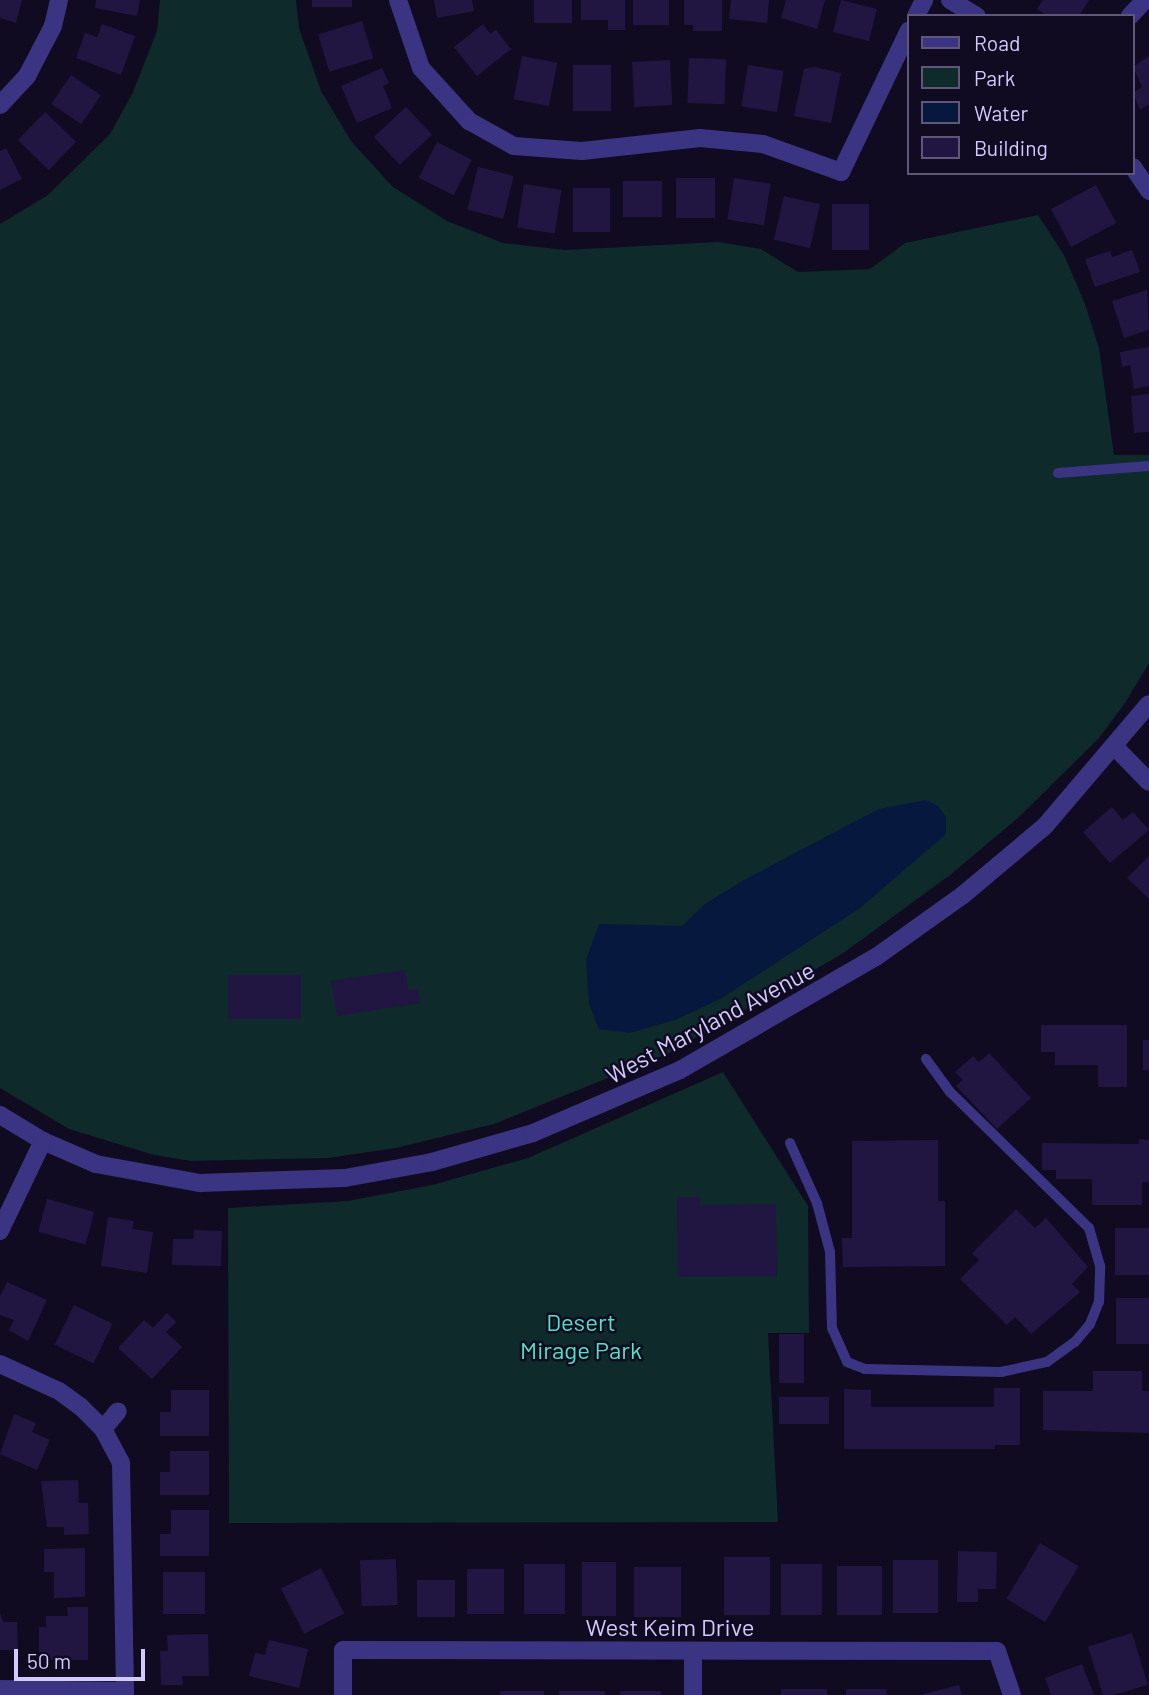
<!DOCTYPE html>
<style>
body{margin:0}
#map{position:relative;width:1149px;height:1695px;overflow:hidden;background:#100b20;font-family:Barlow,sans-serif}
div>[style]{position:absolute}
.green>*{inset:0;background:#0e2a2a}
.water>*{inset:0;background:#06183e}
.building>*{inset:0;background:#211642;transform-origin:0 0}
.service>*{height:10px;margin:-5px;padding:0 5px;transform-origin:5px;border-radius:5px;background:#3a3482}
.minor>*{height:18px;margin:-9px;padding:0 9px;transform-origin:9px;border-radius:9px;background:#3a3482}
span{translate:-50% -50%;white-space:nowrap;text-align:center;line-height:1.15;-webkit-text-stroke:5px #100b20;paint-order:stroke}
.street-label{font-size:24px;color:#d3caff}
.park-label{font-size:24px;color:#50e5c7}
.legend{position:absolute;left:907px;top:14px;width:228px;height:161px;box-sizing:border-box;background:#100b20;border:2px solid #5e5779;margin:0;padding:9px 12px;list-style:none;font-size:21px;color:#d3caff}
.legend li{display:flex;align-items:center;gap:14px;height:35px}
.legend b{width:35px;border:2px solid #5e5779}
.scale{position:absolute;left:14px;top:1649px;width:131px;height:32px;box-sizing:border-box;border:4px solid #d3caff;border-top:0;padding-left:9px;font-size:21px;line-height:24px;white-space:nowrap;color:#d3caff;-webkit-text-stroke:5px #100b20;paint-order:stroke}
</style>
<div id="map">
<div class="green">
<div style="clip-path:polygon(160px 0,296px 0,299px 28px,321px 91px,351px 141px,393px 187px,447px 221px,503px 243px,565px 250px,718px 242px,761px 249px,798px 272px,870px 269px,905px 243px,1038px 215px,1064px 255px,1085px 304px,1099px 348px,1114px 455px,1149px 455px,1149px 663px,1125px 703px,1099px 738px,1018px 818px,950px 875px,842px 954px,667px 1054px,494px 1124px,396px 1148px,328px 1158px,191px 1161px,154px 1155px,69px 1129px,0 1088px,0 224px,48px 195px,110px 134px,133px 92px,157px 31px)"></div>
<div style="clip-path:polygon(723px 1072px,808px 1206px,809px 1333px,768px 1333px,778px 1522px,229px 1523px,228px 1208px,348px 1201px,432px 1185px,528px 1158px)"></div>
</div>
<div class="water">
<div style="clip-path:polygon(926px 800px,938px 806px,946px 817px,946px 834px,860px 908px,722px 998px,675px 1020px,630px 1033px,599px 1029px,589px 1004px,586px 960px,599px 924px,682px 926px,705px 904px,744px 880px,846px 826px,879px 809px)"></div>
</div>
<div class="building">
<div style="clip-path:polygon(0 0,22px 0,16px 23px,0 18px)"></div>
<div style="clip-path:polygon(96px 0,140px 0,137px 16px,95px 8px)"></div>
<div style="left:312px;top:0;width:40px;height:7px"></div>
<div style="clip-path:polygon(434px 0,472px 0,474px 11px,437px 18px)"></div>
<div style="left:534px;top:0;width:38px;height:23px"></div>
<div style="clip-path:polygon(581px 0,625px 0,625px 30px,608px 30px,608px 20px,581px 20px)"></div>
<div style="left:633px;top:0;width:36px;height:25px"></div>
<div style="clip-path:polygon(684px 0,722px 0,722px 31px,693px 31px,693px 25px,684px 25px)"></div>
<div style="clip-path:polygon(731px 0,769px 0,767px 23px,729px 19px)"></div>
<div style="clip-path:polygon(786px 0,825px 0,817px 29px,781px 18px)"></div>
<div style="left:841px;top:0;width:37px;height:33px;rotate:14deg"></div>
<div style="clip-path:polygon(1043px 0,1089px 0,1079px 16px,1047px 16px,1037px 9px)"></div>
<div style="left:362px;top:21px;width:39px;height:46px;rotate:73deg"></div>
<div style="clip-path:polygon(102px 24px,135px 36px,121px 75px,76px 58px,85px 33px,97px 37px)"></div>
<div style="clip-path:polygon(483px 24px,490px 34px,496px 30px,511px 49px,477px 76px,454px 47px)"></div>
<div style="left:522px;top:56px;width:36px;height:44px;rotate:11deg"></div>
<div style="clip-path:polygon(1149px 56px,1149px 104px,1140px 110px,1133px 93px,1142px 87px,1133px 67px)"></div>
<div style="left:689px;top:58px;width:37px;height:45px;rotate:2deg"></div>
<div style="left:670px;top:60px;width:45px;height:38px;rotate:87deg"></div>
<div style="left:573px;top:65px;width:38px;height:46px"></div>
<div style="left:748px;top:65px;width:36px;height:42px;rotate:9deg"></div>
<div style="clip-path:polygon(814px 67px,841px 73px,831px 123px,794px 116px,804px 69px)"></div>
<div style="clip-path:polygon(382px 68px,389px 83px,383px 86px,392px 108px,357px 123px,341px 86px)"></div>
<div style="left:71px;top:75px;width:36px;height:35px;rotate:34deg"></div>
<div style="left:406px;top:107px;width:38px;height:44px;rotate:47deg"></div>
<div style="left:45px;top:112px;width:43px;height:39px;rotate:44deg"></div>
<div style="left:437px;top:142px;width:39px;height:40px;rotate:27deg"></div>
<div style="clip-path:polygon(6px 148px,22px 179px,0 190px,0 151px)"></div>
<div style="left:478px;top:167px;width:37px;height:44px;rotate:14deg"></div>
<div style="left:676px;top:178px;width:39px;height:40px"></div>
<div style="left:734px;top:178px;width:37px;height:42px;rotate:9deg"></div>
<div style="left:623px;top:181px;width:39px;height:36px"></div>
<div style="left:524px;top:184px;width:38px;height:44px;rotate:9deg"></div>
<div style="left:1096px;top:185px;width:43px;height:51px;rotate:62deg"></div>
<div style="left:573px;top:188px;width:37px;height:44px"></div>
<div style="left:784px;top:196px;width:37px;height:45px;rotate:13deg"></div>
<div style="left:832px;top:204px;width:37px;height:46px"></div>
<div style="clip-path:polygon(1132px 250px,1140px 272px,1095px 287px,1085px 259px,1110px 251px,1112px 257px)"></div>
<div style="clip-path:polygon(1147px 290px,1149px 330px,1124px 338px,1112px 301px)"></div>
<div style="clip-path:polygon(1149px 347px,1149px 386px,1134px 389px,1130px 365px,1122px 367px,1120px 352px)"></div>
<div style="clip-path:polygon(1149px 394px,1149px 432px,1134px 433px,1131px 396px)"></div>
<div style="clip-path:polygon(1112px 807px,1123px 820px,1133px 812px,1149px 830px,1110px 863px,1083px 832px)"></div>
<div style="clip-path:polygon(1149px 856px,1149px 899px,1127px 878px)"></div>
<div style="clip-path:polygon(405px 970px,408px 990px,418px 989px,420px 1003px,337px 1016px,331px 981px)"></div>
<div style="left:228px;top:975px;width:73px;height:44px"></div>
<div style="clip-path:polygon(1041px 1025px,1127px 1025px,1127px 1087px,1098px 1087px,1098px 1065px,1055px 1065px,1055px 1052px,1041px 1052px)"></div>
<div style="left:1143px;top:1040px;width:6px;height:30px"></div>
<div style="clip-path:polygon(989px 1053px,1031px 1098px,997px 1129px,956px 1086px,963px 1080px,955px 1072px,973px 1056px,979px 1062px)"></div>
<div style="clip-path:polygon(1139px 1139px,1149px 1140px,1149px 1182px,1142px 1182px,1142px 1205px,1092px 1205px,1092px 1179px,1056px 1179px,1056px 1170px,1042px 1170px,1042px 1143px,1139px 1144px)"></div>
<div style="clip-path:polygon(938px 1140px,938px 1201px,945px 1201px,945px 1266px,843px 1267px,842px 1238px,852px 1238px,852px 1141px)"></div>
<div style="clip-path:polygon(677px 1197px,700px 1197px,700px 1205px,776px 1204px,777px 1276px,678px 1277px)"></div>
<div style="left:47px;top:1199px;width:49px;height:34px;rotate:15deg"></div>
<div style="clip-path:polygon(1016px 1209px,1035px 1228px,1046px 1218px,1088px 1267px,1072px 1284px,1080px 1292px,1031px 1334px,1015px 1317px,1007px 1325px,960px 1279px,979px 1260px,972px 1253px)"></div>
<div style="clip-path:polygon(108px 1217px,134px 1221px,132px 1229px,153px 1232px,147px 1273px,101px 1266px)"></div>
<div style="left:1115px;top:1228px;width:34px;height:47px"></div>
<div style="clip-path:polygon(194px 1230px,222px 1231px,221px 1266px,172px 1265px,173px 1239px,193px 1239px)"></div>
<div style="clip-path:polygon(7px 1282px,47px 1300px,28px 1341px,9px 1330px,14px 1320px,0 1315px,0 1296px)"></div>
<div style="left:1116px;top:1298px;width:33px;height:46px"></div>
<div style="left:74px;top:1305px;width:43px;height:44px;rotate:26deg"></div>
<div style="clip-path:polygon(167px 1313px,176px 1322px,166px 1332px,182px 1347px,152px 1379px,118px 1348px,144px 1320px,153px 1328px)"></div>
<div style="left:779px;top:1334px;width:25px;height:49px"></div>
<div style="clip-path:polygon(1093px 1371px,1142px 1371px,1142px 1391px,1149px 1391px,1149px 1433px,1043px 1430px,1043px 1391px,1093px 1391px)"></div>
<div style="clip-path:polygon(994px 1388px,1020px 1388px,1020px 1445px,995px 1445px,995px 1449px,844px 1449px,844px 1389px,871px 1390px,871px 1407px,994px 1407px)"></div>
<div style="clip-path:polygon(171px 1390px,209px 1390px,209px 1436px,160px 1436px,160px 1412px,171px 1412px)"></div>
<div style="left:779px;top:1397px;width:50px;height:27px"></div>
<div style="clip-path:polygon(14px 1414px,36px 1423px,32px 1432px,50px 1440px,37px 1470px,0 1454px)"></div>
<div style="clip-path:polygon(170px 1451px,209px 1451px,209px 1495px,160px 1495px,160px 1472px,170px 1472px)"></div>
<div style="clip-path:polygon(78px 1480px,79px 1503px,88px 1503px,89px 1534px,64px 1535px,64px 1527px,47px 1527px,41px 1481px)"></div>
<div style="clip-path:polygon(171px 1510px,209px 1510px,209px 1556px,160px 1556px,160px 1534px,171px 1534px)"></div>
<div style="left:1040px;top:1543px;width:45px;height:65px;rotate:31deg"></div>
<div style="clip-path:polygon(85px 1548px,85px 1597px,54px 1598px,54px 1572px,44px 1572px,44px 1549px)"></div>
<div style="clip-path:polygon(958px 1551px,997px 1552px,996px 1589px,978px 1589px,978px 1602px,957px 1602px)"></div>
<div style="left:724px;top:1557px;width:46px;height:58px"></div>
<div style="left:396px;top:1559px;width:46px;height:36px;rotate:88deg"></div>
<div style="left:893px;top:1560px;width:45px;height:53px"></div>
<div style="left:582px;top:1562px;width:34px;height:54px"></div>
<div style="left:524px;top:1564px;width:41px;height:50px"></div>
<div style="left:781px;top:1564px;width:41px;height:51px"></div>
<div style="left:837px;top:1566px;width:45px;height:49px"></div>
<div style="left:634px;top:1567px;width:47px;height:50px"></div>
<div style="left:321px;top:1568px;width:51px;height:45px;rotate:63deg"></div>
<div style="left:467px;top:1569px;width:37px;height:45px"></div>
<div style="left:163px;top:1572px;width:42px;height:42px"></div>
<div style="left:417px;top:1580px;width:38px;height:37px"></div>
<div style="clip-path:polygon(67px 1607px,88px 1607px,88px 1660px,39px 1660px,39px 1627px,46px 1627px,46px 1616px,68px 1616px)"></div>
<div style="clip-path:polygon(0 1613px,3px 1622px,17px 1622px,18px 1650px,0 1650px)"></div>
<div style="left:1132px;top:1633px;width:54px;height:46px;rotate:73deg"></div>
<div style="clip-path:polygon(208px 1634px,209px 1676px,182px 1676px,183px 1685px,161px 1685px,160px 1651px,168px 1651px,167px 1635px)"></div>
<div style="clip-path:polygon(269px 1640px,308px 1649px,299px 1688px,249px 1676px,255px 1653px,265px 1655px)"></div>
<div style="clip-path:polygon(1082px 1664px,1094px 1695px,1051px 1695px,1045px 1678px)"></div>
<div style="clip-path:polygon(959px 1685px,962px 1695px,924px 1695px,924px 1694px)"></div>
<div style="left:781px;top:1689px;width:46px;height:6px"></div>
<div style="left:846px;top:1689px;width:41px;height:6px"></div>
<div style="left:500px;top:1691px;width:44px;height:4px"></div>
<div style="left:559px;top:1691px;width:46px;height:4px"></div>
<div style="left:620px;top:1691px;width:41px;height:4px"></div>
</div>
<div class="service">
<div style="left:1058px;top:473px;width:91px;rotate:-4.4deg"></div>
<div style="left:790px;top:1143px;width:66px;rotate:65.8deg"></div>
<div style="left:817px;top:1203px;width:51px;rotate:75.1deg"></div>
<div style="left:830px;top:1252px;width:76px;rotate:88.5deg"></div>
<div style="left:832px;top:1328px;width:37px;rotate:66deg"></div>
<div style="left:847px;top:1362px;width:19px;rotate:21deg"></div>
<div style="left:865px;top:1369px;width:136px;rotate:1.3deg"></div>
<div style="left:1001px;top:1372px;width:47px;rotate:-12.3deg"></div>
<div style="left:1047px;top:1362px;width:34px;rotate:-36deg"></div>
<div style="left:1075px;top:1342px;width:23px;rotate:-50deg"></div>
<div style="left:1090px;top:1324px;width:24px;rotate:-68deg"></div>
<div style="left:1099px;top:1302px;width:36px;rotate:-88deg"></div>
<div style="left:1100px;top:1266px;width:40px;rotate:-106deg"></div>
<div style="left:1089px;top:1228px;width:194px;rotate:-135.6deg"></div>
<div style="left:950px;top:1092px;width:41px;rotate:-126deg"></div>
</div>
<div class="minor">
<div style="left:398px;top:0;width:72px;rotate:71.3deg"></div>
<div style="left:421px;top:68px;width:72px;rotate:47.8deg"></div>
<div style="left:469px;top:121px;width:51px;rotate:29.1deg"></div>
<div style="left:514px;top:146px;width:68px;rotate:4.2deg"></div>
<div style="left:582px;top:151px;width:119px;rotate:-6.3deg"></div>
<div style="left:700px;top:138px;width:63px;rotate:5.4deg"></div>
<div style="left:763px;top:144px;width:83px;rotate:19.7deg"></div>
<div style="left:841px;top:172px;width:157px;rotate:-64.4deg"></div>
<div style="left:950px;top:0;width:31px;rotate:31deg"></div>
<div style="left:916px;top:16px;width:18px;rotate:-63deg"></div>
<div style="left:1130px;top:16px;width:22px;rotate:-47deg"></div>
<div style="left:0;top:105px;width:40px;rotate:-47deg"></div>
<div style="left:27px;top:76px;width:56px;rotate:-62.5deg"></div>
<div style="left:53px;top:26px;width:27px;rotate:-77deg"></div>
<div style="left:1133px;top:167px;width:29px;rotate:56deg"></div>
<div style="left:1116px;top:748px;width:47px;rotate:45.9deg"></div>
<div style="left:0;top:1115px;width:50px;rotate:31.2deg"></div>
<div style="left:43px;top:1141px;width:58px;rotate:23.5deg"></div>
<div style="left:96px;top:1164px;width:106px;rotate:10.4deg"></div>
<div style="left:200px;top:1183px;width:145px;rotate:-2deg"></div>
<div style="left:345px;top:1178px;width:88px;rotate:-10.4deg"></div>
<div style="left:432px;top:1162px;width:105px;rotate:-16deg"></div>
<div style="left:533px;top:1133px;width:160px;rotate:-23.2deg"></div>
<div style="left:680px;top:1070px;width:226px;rotate:-30deg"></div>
<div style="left:876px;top:957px;width:107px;rotate:-35.5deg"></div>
<div style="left:963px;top:895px;width:107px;rotate:-40.1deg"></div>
<div style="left:1045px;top:826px;width:160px;rotate:-49.6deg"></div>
<div style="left:0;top:1231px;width:100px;rotate:-64.5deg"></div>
<div style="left:0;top:1364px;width:65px;rotate:24.6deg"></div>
<div style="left:59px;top:1391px;width:27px;rotate:36deg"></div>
<div style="left:81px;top:1407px;width:31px;rotate:45deg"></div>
<div style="left:103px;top:1429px;width:38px;rotate:62deg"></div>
<div style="left:121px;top:1463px;width:232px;rotate:89deg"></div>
<div style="left:103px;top:1429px;width:23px;rotate:-50deg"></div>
<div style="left:693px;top:1651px;width:44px;rotate:90deg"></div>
<div style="left:0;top:1689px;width:125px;rotate:0.9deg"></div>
<div style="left:343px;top:1695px;width:45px;rotate:-90deg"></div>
<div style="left:343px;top:1650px;width:654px;rotate:0.09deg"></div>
<div style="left:997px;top:1651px;width:46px;rotate:71.2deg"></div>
</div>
<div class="street-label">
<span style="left:710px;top:1022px;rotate:-28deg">West Maryland Avenue</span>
<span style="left:670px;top:1627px">West Keim Drive</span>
</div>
<div class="park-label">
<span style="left:581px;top:1336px">Desert<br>Mirage Park</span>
</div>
<ul class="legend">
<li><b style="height:9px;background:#3a3482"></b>Road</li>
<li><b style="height:19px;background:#0e2a2a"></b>Park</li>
<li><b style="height:19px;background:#06183e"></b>Water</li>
<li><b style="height:19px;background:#211642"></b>Building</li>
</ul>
<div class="scale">50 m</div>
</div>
